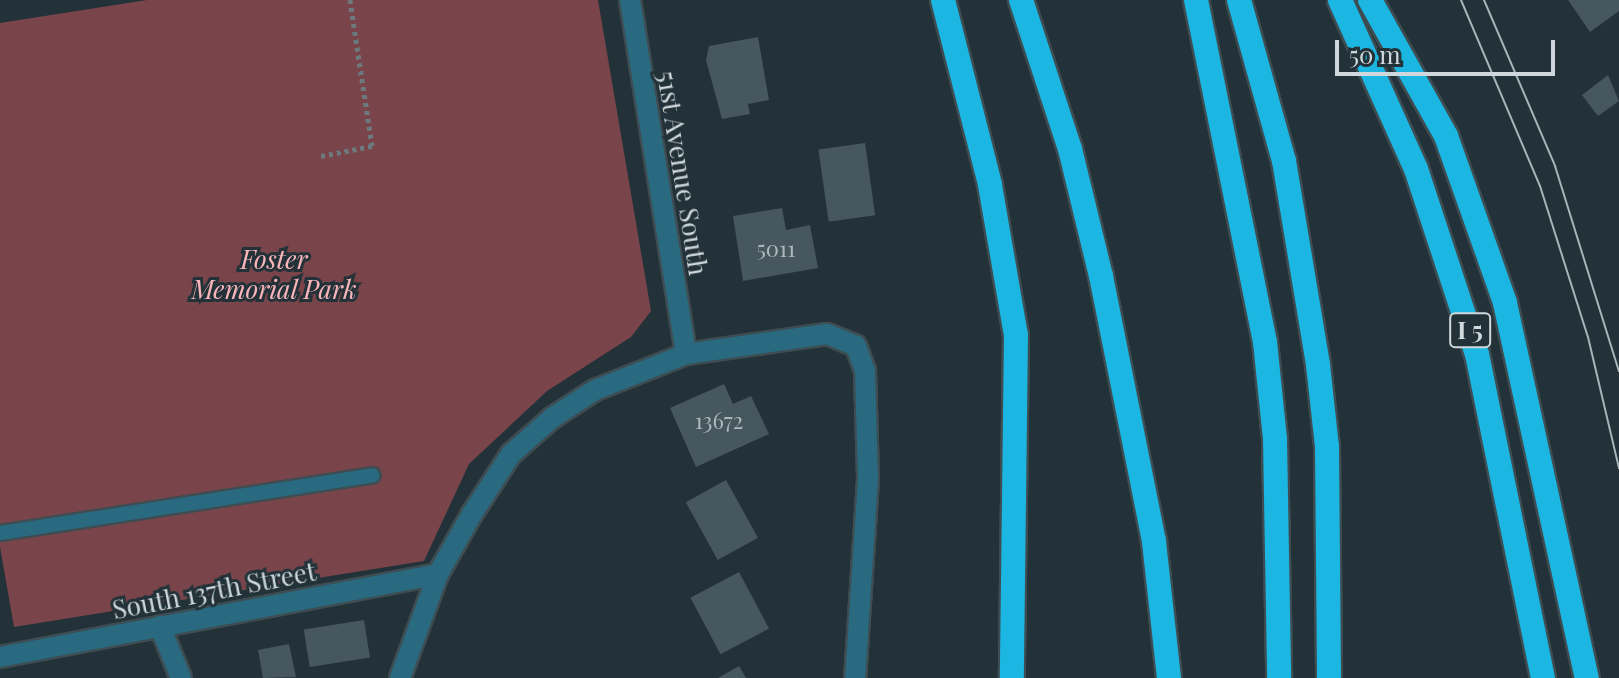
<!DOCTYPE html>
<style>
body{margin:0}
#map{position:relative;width:1619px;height:678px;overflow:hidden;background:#223238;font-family:"Playfair Display",serif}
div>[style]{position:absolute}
.green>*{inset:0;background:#79454a}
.building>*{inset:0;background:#46575e;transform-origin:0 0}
.path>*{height:5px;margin-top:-2.5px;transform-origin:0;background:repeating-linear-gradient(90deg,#6c797e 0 4px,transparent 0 8px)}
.roads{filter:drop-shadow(2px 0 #3e4d52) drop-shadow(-2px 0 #3e4d52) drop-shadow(0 2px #3e4d52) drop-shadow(0 -2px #3e4d52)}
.service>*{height:14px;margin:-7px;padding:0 7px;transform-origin:7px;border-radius:7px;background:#296a81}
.minor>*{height:20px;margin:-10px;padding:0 10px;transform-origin:10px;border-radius:10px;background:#296a81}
.motorway>*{height:24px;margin:-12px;padding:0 12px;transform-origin:12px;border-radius:12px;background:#1bb6e2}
.tram>*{height:2px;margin:-1px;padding:0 1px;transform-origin:1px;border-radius:1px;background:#a8b4b8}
span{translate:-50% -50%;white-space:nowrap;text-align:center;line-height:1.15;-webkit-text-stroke:6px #223238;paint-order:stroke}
.number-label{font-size:22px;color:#adb8bd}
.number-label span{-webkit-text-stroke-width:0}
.shield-label span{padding:2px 6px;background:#223238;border:2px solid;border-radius:6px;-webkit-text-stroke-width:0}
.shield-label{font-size:24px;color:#cfd9dd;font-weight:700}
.street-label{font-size:26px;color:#cfd9dd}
.park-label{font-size:26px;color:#fab5bb;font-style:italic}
.scale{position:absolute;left:1335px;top:40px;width:220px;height:36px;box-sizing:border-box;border:4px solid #cfd9dd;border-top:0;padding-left:10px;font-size:24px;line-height:28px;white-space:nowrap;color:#cfd9dd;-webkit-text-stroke:6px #223238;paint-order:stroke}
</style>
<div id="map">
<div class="green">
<div style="clip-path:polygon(147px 0,598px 0,651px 311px,631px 337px,547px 391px,469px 464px,424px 561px,14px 627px,0 547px,0 23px)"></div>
</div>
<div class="building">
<div style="clip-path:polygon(1568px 0,1619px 0,1619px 11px,1590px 32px)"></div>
<div style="clip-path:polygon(758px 37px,769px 100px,748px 104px,750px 114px,722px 119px,706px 60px,709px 46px)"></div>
<div style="clip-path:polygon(1608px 75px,1619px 101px,1598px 116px,1582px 95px)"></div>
<div style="left:865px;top:143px;width:73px;height:47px;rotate:82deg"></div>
<div style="clip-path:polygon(782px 208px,786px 230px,810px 225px,818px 268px,743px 281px,733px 216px)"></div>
<div style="clip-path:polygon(724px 384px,733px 404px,751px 396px,769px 434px,696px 467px,670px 408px)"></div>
<div style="left:726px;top:480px;width:66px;height:46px;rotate:61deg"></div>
<div style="left:739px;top:572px;width:64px;height:55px;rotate:62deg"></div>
<div style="left:364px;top:620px;width:38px;height:61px;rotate:81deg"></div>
<div style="clip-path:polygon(289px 644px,296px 677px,263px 678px,258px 650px)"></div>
<div style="clip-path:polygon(739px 666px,746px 678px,718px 678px)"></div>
</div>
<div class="path">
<div style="left:321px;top:156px;width:52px;rotate:-11.1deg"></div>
<div style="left:372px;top:146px;width:148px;rotate:-98.6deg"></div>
</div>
<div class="roads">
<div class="service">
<div style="left:0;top:533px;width:377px;rotate:-8.8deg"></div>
</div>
<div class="minor">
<div style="left:630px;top:0;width:358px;rotate:81deg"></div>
<div style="left:160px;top:626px;width:56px;rotate:68deg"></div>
<div style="left:0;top:657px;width:446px;rotate:-10.7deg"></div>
<div style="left:400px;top:678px;width:111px;rotate:-69.9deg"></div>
<div style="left:438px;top:574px;width:69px;rotate:-60.5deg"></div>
<div style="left:472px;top:514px;width:72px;rotate:-57deg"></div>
<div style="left:511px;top:454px;width:55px;rotate:-41.3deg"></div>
<div style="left:552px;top:418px;width:51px;rotate:-33.1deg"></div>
<div style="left:595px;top:390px;width:98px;rotate:-21.6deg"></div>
<div style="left:686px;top:354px;width:142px;rotate:-8.1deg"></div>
<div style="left:827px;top:334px;width:31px;rotate:22deg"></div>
<div style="left:856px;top:346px;width:27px;rotate:70deg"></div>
<div style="left:865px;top:371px;width:108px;rotate:88.4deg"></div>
<div style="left:868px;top:479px;width:199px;rotate:93.7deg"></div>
</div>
<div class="motorway">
<div style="left:943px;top:0;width:191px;rotate:75.7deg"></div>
<div style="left:990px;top:185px;width:152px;rotate:80.2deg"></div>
<div style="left:1016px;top:335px;width:343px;rotate:90.7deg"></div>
<div style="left:1021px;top:0;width:157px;rotate:71.8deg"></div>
<div style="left:1070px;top:149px;width:131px;rotate:76.3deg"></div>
<div style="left:1101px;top:276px;width:271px;rotate:78.7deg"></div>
<div style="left:1154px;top:542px;width:137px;rotate:83.7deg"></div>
<div style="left:1196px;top:0;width:349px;rotate:78.6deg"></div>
<div style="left:1265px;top:342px;width:98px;rotate:84.1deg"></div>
<div style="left:1275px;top:439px;width:239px;rotate:89deg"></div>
<div style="left:1239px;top:0;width:167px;rotate:74.4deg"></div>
<div style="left:1284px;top:161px;width:207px;rotate:80.5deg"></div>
<div style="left:1318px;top:365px;width:81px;rotate:83.7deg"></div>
<div style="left:1327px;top:446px;width:232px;rotate:89.5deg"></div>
<div style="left:1340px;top:0;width:185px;rotate:65.8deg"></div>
<div style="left:1416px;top:169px;width:195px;rotate:71.8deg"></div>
<div style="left:1477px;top:354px;width:331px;rotate:78.5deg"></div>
<div style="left:1370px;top:0;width:156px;rotate:60.8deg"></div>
<div style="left:1446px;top:136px;width:177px;rotate:70.5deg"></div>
<div style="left:1505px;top:303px;width:384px;rotate:77.7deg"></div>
</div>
</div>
<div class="tram">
<div style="left:1461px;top:0;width:202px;rotate:67deg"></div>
<div style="left:1540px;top:186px;width:158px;rotate:72.4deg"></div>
<div style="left:1588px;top:337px;width:135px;rotate:76.7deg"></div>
<div style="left:1484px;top:0;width:181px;rotate:66.8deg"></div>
<div style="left:1555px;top:166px;width:215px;rotate:72.7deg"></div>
</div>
<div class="number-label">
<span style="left:776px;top:249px">5011</span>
<span style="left:719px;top:421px">13672</span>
</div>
<div class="shield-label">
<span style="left:1470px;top:330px">I 5</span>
</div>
<div class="street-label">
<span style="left:683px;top:173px;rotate:81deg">51st Avenue South</span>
<span style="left:214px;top:590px;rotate:-11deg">South 137th Street</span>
</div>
<div class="park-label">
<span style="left:274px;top:274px">Foster<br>Memorial Park</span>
</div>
<div class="scale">50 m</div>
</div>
